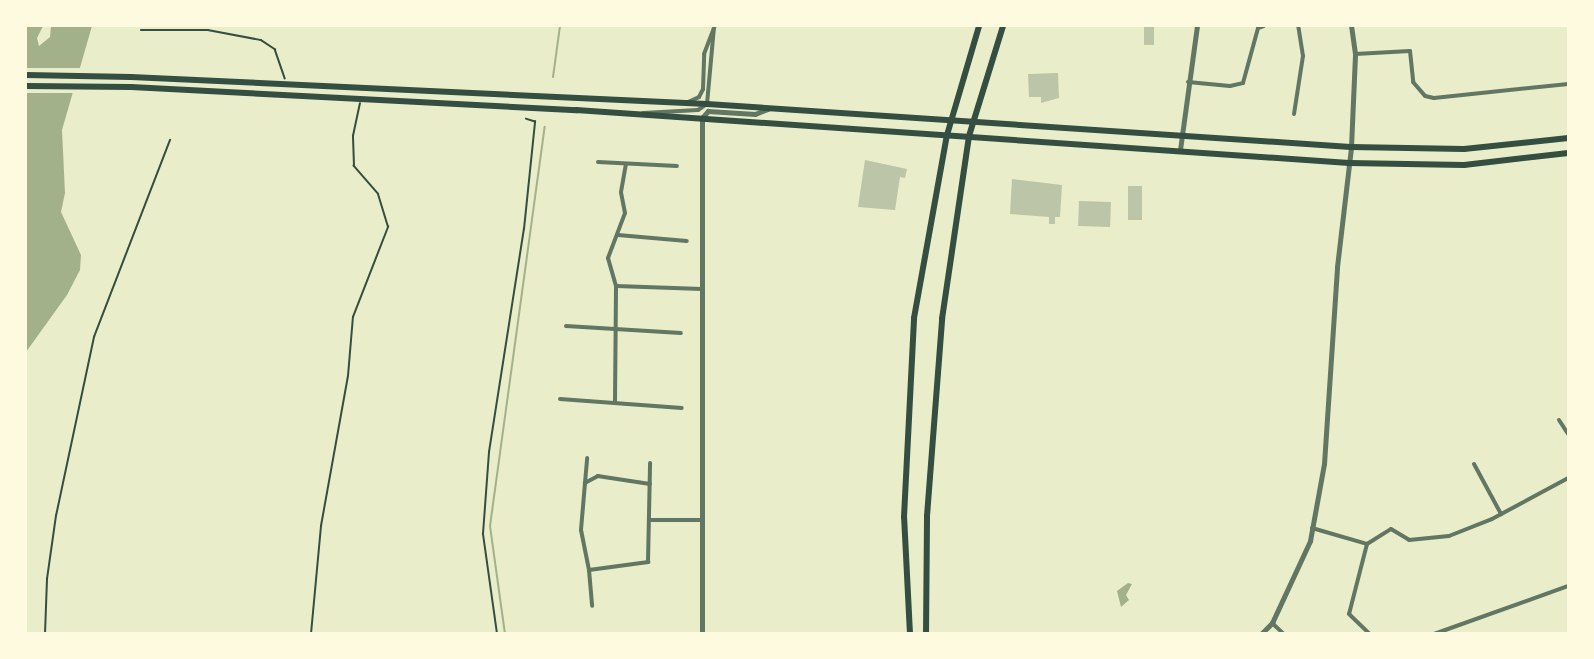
<!DOCTYPE html>
<style>
body{margin:0}
#map{position:relative;width:1594px;height:659px;overflow:hidden;background:#e9edc9;font-family:"Public Sans",sans-serif}
div>[style]{position:absolute}
.water>*{inset:0;background:#a3b18a}
.pier>*{inset:0;background:#e9edc9;transform-origin:0 0}
.stream>*{height:2px;margin:-1px;padding:0 1px;transform-origin:1px;border-radius:1px;background:#a3b18a}
.building>*{inset:0;background:#bcc5a7;transform-origin:0 0}
.path>*{height:1.5px;margin:-0.75px;padding:0 0.75px;transform-origin:0.75px;border-radius:0.75px;background:#344e41}
.minor>*{height:4px;margin:-2px;padding:0 2px;transform-origin:2px;border-radius:2px;background:#617663}
.tertiary>*{height:4.5px;margin:-2.25px;padding:0 2.25px;transform-origin:2.25px;border-radius:2.25px;background:#617663}
.primary>*{height:6px;margin:-3px;padding:0 3px;transform-origin:3px;border-radius:3px;background:#344e41}
span{translate:-50% -50%;white-space:nowrap;text-align:center;line-height:1.15;-webkit-text-stroke:6px #fefae0;paint-order:stroke}
.frame{position:absolute;inset:0;border:27px solid #fefae0;pointer-events:none}
</style>
<div id="map">
<div class="water">
<div style="clip-path:polygon(26px 26px,43px 26px,37px 38px,39px 46px,50px 37px,51px 26px,92px 26px,62px 130px,65px 193px,61px 212px,81px 255px,80px 270px,67px 295px,26px 352px)"></div>
<div style="clip-path:polygon(1128px 583px,1132px 584px,1126px 595px,1129px 600px,1121px 607px,1117px 591px)"></div>
</div>
<div class="pier">
<div style="left:26px;top:68px;width:55px;height:25px"></div>
</div>
<div class="stream">
<div style="left:553px;top:77px;width:51px;rotate:-82.2deg"></div>
<div style="left:505px;top:634px;width:109px;rotate:-97.9deg"></div>
<div style="left:490px;top:526px;width:403px;rotate:-82.2deg"></div>
</div>
<div class="building">
<div style="left:1144px;top:26px;width:10px;height:19px"></div>
<div style="clip-path:polygon(1058px 73px,1059px 98px,1041px 103px,1041px 97px,1029px 97px,1028px 74px)"></div>
<div style="clip-path:polygon(865px 160px,907px 169px,905px 178px,900px 177px,895px 210px,858px 207px)"></div>
<div style="clip-path:polygon(1012px 179px,1062px 185px,1060px 217px,1055px 217px,1055px 224px,1049px 224px,1049px 217px,1010px 214px)"></div>
<div style="left:1128px;top:186px;width:14px;height:34px"></div>
<div style="left:1079px;top:201px;width:32px;height:25px;rotate:2deg"></div>
</div>
<div class="path">
<div style="left:141px;top:30px;width:67px"></div>
<div style="left:208px;top:30px;width:54px;rotate:10.7deg"></div>
<div style="left:261px;top:40px;width:17px;rotate:33deg"></div>
<div style="left:275px;top:49px;width:31px;rotate:71deg"></div>
<div style="left:45px;top:634px;width:55px;rotate:-87.9deg"></div>
<div style="left:47px;top:579px;width:64px;rotate:-81.9deg"></div>
<div style="left:56px;top:516px;width:183px;rotate:-78deg"></div>
<div style="left:94px;top:337px;width:211px;rotate:-68.9deg"></div>
<div style="left:311px;top:634px;width:108px;rotate:-84.7deg"></div>
<div style="left:321px;top:526px;width:152px;rotate:-79.8deg"></div>
<div style="left:348px;top:376px;width:59px;rotate:-85.2deg"></div>
<div style="left:353px;top:317px;width:97px;rotate:-68.7deg"></div>
<div style="left:388px;top:227px;width:34px;rotate:-107deg"></div>
<div style="left:378px;top:194px;width:37px;rotate:-131deg"></div>
<div style="left:354px;top:166px;width:30px;rotate:-92deg"></div>
<div style="left:353px;top:136px;width:33px;rotate:-78deg"></div>
<div style="left:497px;top:634px;width:101px;rotate:-98deg"></div>
<div style="left:483px;top:534px;width:82px;rotate:-85.8deg"></div>
<div style="left:489px;top:452px;width:226px;rotate:-81.1deg"></div>
<div style="left:524px;top:229px;width:108px;rotate:-84.1deg"></div>
<div style="left:535px;top:122px;width:9px;rotate:-162deg"></div>
</div>
<div class="minor">
<div style="left:1355px;top:54px;width:55px;rotate:-3.1deg"></div>
<div style="left:1410px;top:51px;width:31px;rotate:84deg"></div>
<div style="left:1413px;top:82px;width:18px;rotate:49deg"></div>
<div style="left:1425px;top:96px;width:9px;rotate:13deg"></div>
<div style="left:1434px;top:98px;width:135px;rotate:-6deg"></div>
<div style="left:1188px;top:82px;width:42px;rotate:5.4deg"></div>
<div style="left:1230px;top:86px;width:13px;rotate:-13deg"></div>
<div style="left:1243px;top:83px;width:57px;rotate:-74.7deg"></div>
<div style="left:1258px;top:28px;width:6px;rotate:-18deg"></div>
<div style="left:688px;top:102px;width:12px;rotate:-24deg"></div>
<div style="left:699px;top:97px;width:9px;rotate:-63deg"></div>
<div style="left:703px;top:89px;width:35px;rotate:-88deg"></div>
<div style="left:704px;top:54px;width:30px;rotate:-69deg"></div>
<div style="left:643px;top:113px;width:55px;rotate:-3.1deg"></div>
<div style="left:698px;top:110px;width:11px;rotate:-34deg"></div>
<div style="left:707px;top:104px;width:77px;rotate:-84.8deg"></div>
<div style="left:1294px;top:114px;width:59px;rotate:-81.2deg"></div>
<div style="left:1303px;top:56px;width:30px;rotate:-99deg"></div>
<div style="left:598px;top:162px;width:79px;rotate:2.9deg"></div>
<div style="left:618px;top:235px;width:69px;rotate:5deg"></div>
<div style="left:616px;top:286px;width:86px;rotate:2deg"></div>
<div style="left:566px;top:326px;width:115px;rotate:3.5deg"></div>
<div style="left:560px;top:399px;width:122px;rotate:4.2deg"></div>
<div style="left:615px;top:403px;width:117px;rotate:-89.5deg"></div>
<div style="left:616px;top:286px;width:29px;rotate:-106deg"></div>
<div style="left:608px;top:258px;width:48px;rotate:-69.3deg"></div>
<div style="left:625px;top:213px;width:21px;rotate:-101deg"></div>
<div style="left:621px;top:192px;width:28px;rotate:-80deg"></div>
<div style="left:1559px;top:420px;width:17px;rotate:57deg"></div>
<div style="left:1474px;top:464px;width:57px;rotate:61.6deg"></div>
<div style="left:585px;top:483px;width:25px;rotate:-85deg"></div>
<div style="left:650px;top:484px;width:53px;rotate:-171.3deg"></div>
<div style="left:598px;top:476px;width:15px;rotate:152deg"></div>
<div style="left:585px;top:483px;width:47px;rotate:94.9deg"></div>
<div style="left:581px;top:530px;width:41px;rotate:78.7deg"></div>
<div style="left:589px;top:570px;width:60px;rotate:-7.7deg"></div>
<div style="left:648px;top:562px;width:99px;rotate:-88.8deg"></div>
<div style="left:649px;top:520px;width:53px"></div>
<div style="left:1312px;top:528px;width:57px;rotate:16.2deg"></div>
<div style="left:1367px;top:544px;width:28px;rotate:-32deg"></div>
<div style="left:1391px;top:529px;width:21px;rotate:31deg"></div>
<div style="left:1409px;top:540px;width:40px;rotate:-5.7deg"></div>
<div style="left:1449px;top:536px;width:46px;rotate:-21.6deg"></div>
<div style="left:1492px;top:519px;width:86px;rotate:-28.3deg"></div>
<div style="left:1367px;top:544px;width:72px;rotate:104.4deg"></div>
<div style="left:1349px;top:614px;width:29px;rotate:44deg"></div>
<div style="left:589px;top:570px;width:36px;rotate:85deg"></div>
<div style="left:1272px;top:623px;width:16px;rotate:43deg"></div>
<div style="left:1434px;top:634px;width:142px;rotate:-19.7deg"></div>
</div>
<div class="tertiary">
<div style="left:1180px;top:150px;width:125px;rotate:-82.2deg"></div>
<div style="left:702px;top:634px;width:516px;rotate:-90deg"></div>
<div style="left:702px;top:118px;width:9px;rotate:-49deg"></div>
<div style="left:708px;top:111px;width:47px;rotate:3.7deg"></div>
<div style="left:755px;top:114px;width:14px;rotate:-21deg"></div>
<div style="left:1261px;top:634px;width:16px;rotate:-45deg"></div>
<div style="left:1272px;top:623px;width:90px;rotate:-65.1deg"></div>
<div style="left:1310px;top:541px;width:78px;rotate:-79.7deg"></div>
<div style="left:1324px;top:464px;width:197px;rotate:-86.2deg"></div>
<div style="left:1337px;top:267px;width:121px;rotate:-83.3deg"></div>
<div style="left:1351px;top:147px;width:93px;rotate:-87.5deg"></div>
<div style="left:1355px;top:54px;width:28px;rotate:-98deg"></div>
</div>
<div class="primary">
<div style="left:26px;top:75px;width:105px;rotate:1.1deg"></div>
<div style="left:131px;top:77px;width:577px;rotate:2.68deg"></div>
<div style="left:707px;top:104px;width:645px;rotate:3.82deg"></div>
<div style="left:1351px;top:147px;width:113px;rotate:1deg"></div>
<div style="left:1464px;top:149px;width:105px;rotate:-6deg"></div>
<div style="left:26px;top:86px;width:105px;rotate:0.5deg"></div>
<div style="left:131px;top:87px;width:446px;rotate:3deg"></div>
<div style="left:576px;top:110px;width:775px;rotate:3.92deg"></div>
<div style="left:1349px;top:163px;width:115px;rotate:1deg"></div>
<div style="left:1464px;top:165px;width:105px;rotate:-6.6deg"></div>
<div style="left:910px;top:634px;width:117px;rotate:-92.9deg"></div>
<div style="left:904px;top:517px;width:199px;rotate:-87.1deg"></div>
<div style="left:914px;top:318px;width:186px;rotate:-79.8deg"></div>
<div style="left:947px;top:135px;width:114px;rotate:-73.6deg"></div>
<div style="left:926px;top:634px;width:118px;rotate:-89.5deg"></div>
<div style="left:927px;top:516px;width:198px;rotate:-85.6deg"></div>
<div style="left:942px;top:319px;width:185px;rotate:-81.6deg"></div>
<div style="left:969px;top:136px;width:115px;rotate:-72.8deg"></div>
</div>
<div class="frame"></div>
</div>
